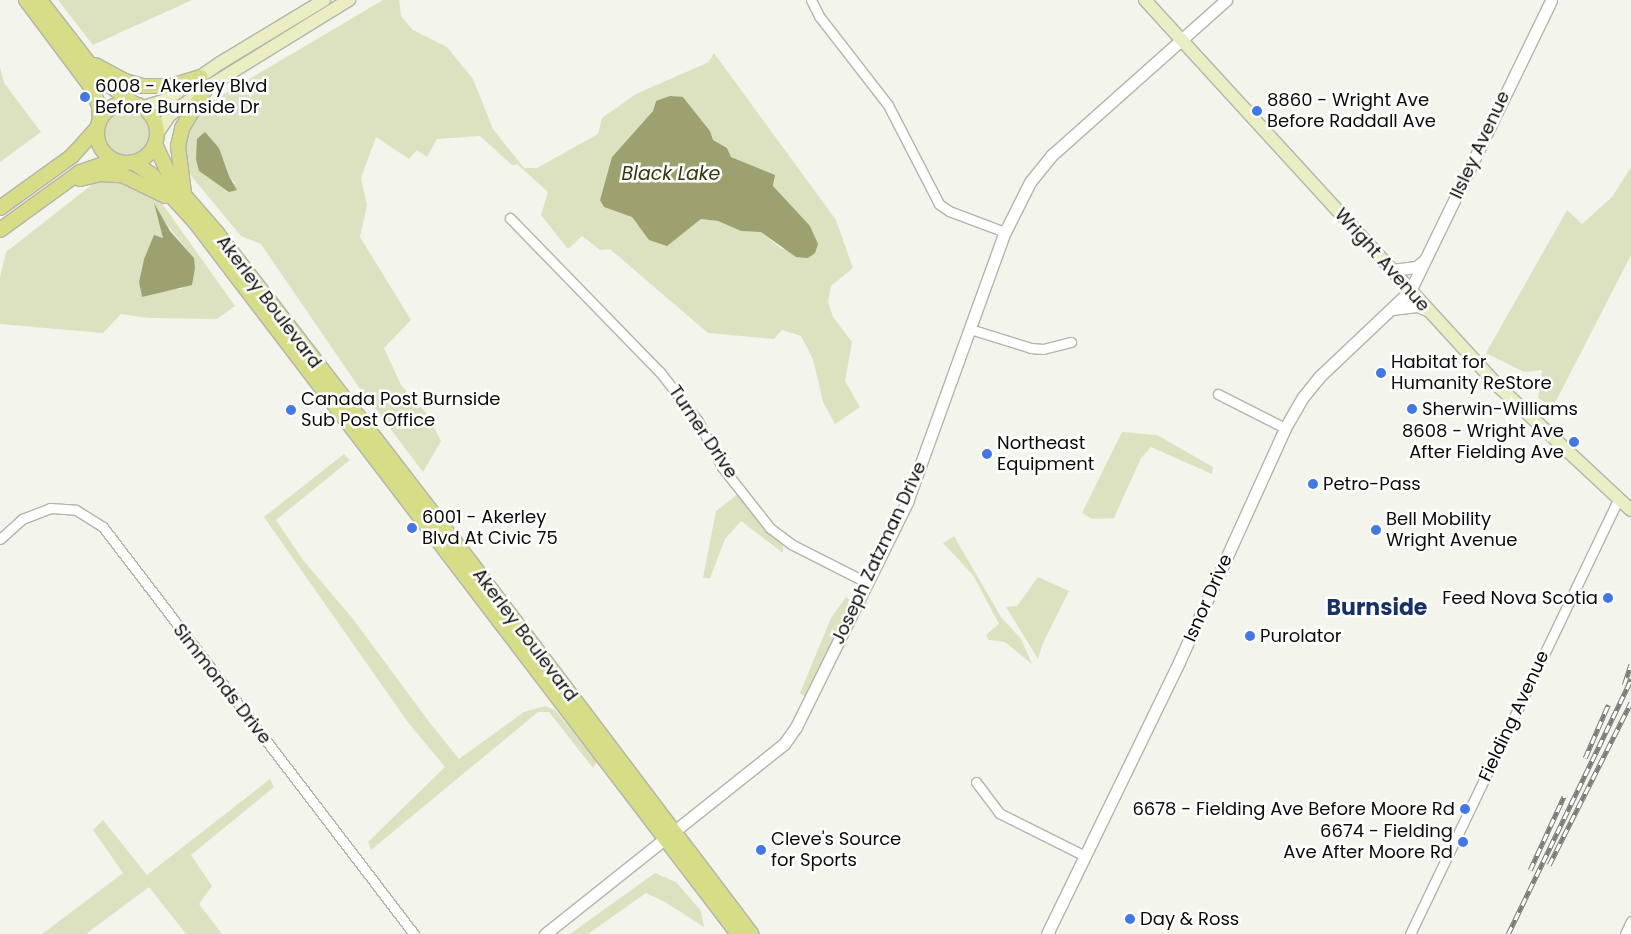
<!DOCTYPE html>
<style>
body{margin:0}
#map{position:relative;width:1631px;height:934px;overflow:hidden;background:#f3f5ec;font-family:Poppins,sans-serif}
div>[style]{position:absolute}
.green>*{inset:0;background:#dce1bf}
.round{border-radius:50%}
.water>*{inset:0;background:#9ca16f}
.roads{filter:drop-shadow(1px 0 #b3b4ac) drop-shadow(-1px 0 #b3b4ac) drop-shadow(0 1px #b3b4ac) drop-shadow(0 -1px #b3b4ac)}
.minor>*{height:9px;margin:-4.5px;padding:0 4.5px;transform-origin:4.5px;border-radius:4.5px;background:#fff}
.tertiary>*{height:11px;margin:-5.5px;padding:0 5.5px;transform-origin:5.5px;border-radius:5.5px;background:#fff}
.secondary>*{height:12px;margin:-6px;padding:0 6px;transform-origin:6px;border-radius:6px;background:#ebeec2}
.primary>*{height:14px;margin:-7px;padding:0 7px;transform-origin:7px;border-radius:7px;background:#d7dd86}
.primary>.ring{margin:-7px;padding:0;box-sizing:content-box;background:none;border:14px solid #d7dd86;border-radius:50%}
.rail>*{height:4.5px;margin-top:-2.25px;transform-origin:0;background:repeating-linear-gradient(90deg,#fff 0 8px,#7a7b76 0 16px);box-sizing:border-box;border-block:1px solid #7a7b76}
.dots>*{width:14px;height:14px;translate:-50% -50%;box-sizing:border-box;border:2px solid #fff;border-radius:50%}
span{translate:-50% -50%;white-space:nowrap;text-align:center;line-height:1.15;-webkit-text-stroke:5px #fff;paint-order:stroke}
.poi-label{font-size:18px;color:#0b0c09}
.left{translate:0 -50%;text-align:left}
.right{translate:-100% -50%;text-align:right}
.street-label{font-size:18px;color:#0b0c09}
.water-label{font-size:19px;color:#34370e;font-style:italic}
.district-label{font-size:22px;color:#183268;font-weight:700}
</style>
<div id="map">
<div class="green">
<div style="clip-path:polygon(58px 0,192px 0,93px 45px)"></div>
<div style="clip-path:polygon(evenodd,383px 0,399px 0,401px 16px,413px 30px,447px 47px,473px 79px,493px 129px,524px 168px,537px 168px,598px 134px,602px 118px,636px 94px,709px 62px,714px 53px,836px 220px,853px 268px,831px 286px,828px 302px,833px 317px,852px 342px,845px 381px,860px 407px,835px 424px,823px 402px,813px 359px,801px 336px,782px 330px,774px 339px,708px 333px,610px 249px,600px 250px,582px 236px,568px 249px,541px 215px,548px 192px,517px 164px,512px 165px,480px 136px,437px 139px,427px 157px,417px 150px,409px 159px,376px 137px,361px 178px,367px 205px,360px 237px,411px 320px,384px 348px,401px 385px,427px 414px,441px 441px,423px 472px,358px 386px,261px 244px,241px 236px,192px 177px,176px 149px,180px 127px,209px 103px,383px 0,683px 97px,710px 131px,713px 140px,727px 148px,731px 157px,769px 173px,775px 180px,773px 186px,787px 205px,810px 226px,818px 245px,782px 249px,761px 232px,741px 231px,718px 221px,701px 219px,679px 236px,637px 225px,632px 217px,600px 200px,612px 157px,653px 111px,656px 101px,683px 97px,383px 0,219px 148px,229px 176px,236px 184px,212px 179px,199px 171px,219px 148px)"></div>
<div style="clip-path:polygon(0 67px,4px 83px,41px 132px,0 162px)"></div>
<div class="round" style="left:99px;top:108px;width:52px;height:52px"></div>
<div style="clip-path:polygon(evenodd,134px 164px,235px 306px,217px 319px,148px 318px,121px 314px,103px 333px,0 324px,0 278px,6px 252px,98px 180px,134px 164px,164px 221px,194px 258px,182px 289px,169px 289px,142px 297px,139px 282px,144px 259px,154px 235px,164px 238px,164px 221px)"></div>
<div style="clip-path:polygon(1631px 167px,1631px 255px,1553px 407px,1538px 398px,1542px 370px,1524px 372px,1486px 353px,1567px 210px,1582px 224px,1612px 197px)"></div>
<div style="clip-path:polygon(1122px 432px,1157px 435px,1213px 467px,1212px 474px,1151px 447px,1141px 458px,1114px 518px,1092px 519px,1082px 513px)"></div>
<div style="clip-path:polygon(344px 454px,350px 460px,276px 520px,303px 560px,353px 619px,430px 723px,459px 759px,524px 712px,545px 706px,555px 710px,597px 762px,593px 768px,549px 712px,538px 712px,371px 850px,368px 842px,445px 767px,407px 721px,264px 517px)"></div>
<div style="clip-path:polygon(738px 494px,749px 510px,783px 545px,783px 553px,741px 521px,725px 539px,710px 578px,703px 578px,716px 511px)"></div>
<div style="clip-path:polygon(954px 536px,1001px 617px,1021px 639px,1032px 664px,1005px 642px,989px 640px,986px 635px,999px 624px,973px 575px,943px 543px)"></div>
<div style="clip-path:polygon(1038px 577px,1069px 591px,1043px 643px,1038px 659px,1006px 607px,1017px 606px)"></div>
<div style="clip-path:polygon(846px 597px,851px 601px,806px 697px,800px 693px,831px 618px)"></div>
<div style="clip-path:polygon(270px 779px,274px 787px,191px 855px,212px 886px,199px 904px,222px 934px,186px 934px,149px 887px,86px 934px,42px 934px,123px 873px,93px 830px,103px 820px,147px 875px)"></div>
<div style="clip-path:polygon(655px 873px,676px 882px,701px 911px,704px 927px,665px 902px,646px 893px,588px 934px,570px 934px)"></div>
</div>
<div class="water">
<div style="clip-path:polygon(670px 96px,683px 97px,710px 131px,713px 140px,727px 148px,731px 157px,775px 175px,773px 186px,810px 226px,818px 244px,815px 253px,808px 258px,796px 257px,761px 232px,741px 231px,718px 221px,701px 219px,667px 246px,649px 240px,632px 217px,604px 207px,600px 200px,612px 157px,653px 111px,656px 101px)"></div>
<div style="clip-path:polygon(205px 132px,219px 148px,229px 176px,237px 190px,229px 192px,199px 171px,196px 159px,197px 139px)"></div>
<div style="clip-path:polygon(154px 203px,170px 231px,194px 258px,195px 268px,192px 285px,142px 297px,139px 282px,144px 259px,154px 235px,163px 238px)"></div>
</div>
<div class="roads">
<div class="minor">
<div style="left:811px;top:0;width:18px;rotate:63deg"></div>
<div style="left:819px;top:16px;width:113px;rotate:52.2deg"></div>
<div style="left:888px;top:105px;width:111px;rotate:62.7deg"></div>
<div style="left:939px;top:204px;width:12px;rotate:35deg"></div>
<div style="left:949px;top:211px;width:60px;rotate:20.6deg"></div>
<div style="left:510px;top:218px;width:215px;rotate:45.8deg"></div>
<div style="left:660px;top:372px;width:62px;rotate:52.2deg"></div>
<div style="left:698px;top:421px;width:52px;rotate:62.4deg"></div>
<div style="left:722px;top:467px;width:78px;rotate:51.8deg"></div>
<div style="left:770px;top:528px;width:26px;rotate:37deg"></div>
<div style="left:791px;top:544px;width:86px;rotate:26.9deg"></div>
<div style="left:970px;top:329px;width:64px;rotate:17.3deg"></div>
<div style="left:1031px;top:348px;width:12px;rotate:5deg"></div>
<div style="left:1043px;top:349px;width:29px;rotate:-14deg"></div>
<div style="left:1218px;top:394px;width:75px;rotate:26.9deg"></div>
<div style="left:0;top:539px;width:30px;rotate:-42deg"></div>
<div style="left:22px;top:519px;width:30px;rotate:-21deg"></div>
<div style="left:50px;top:508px;width:26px;rotate:4deg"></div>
<div style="left:76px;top:510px;width:32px;rotate:32deg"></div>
<div style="left:103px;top:527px;width:512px;rotate:52.62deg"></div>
<div style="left:976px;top:782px;width:39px;rotate:53deg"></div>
<div style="left:999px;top:813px;width:94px;rotate:26.6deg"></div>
<div style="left:1410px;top:934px;width:482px;rotate:-64.4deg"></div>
<div style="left:1625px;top:934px;width:14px;rotate:-65deg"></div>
</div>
<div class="tertiary">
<div style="left:1392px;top:270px;width:24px;rotate:-7deg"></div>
<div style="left:1416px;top:267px;width:11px;rotate:-38deg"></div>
<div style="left:1392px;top:309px;width:25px;rotate:-7deg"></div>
<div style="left:1417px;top:306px;width:11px;rotate:22deg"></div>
<div style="left:545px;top:934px;width:305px;rotate:-38.5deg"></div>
<div style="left:784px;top:744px;width:21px;rotate:-55deg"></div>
<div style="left:796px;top:727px;width:251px;rotate:-63.7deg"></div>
<div style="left:907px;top:502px;width:287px;rotate:-70.1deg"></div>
<div style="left:1005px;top:232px;width:56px;rotate:-63.4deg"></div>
<div style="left:1030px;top:182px;width:35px;rotate:-51deg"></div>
<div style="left:1052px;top:155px;width:233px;rotate:-41.7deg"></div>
<div style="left:1047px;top:934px;width:302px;rotate:-64.1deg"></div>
<div style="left:1179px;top:662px;width:257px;rotate:-65.6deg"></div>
<div style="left:1285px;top:428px;width:36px;rotate:-60deg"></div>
<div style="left:1303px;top:397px;width:26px;rotate:-51deg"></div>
<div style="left:1319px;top:377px;width:125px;rotate:-43.4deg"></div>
<div style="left:1410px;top:291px;width:323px;rotate:-64.1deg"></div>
</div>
<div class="secondary">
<div style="left:1145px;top:0;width:524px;rotate:47.55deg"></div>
<div style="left:1499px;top:387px;width:180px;rotate:43deg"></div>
<div style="left:143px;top:107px;width:24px;rotate:-17deg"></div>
<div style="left:166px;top:100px;width:65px;rotate:-34.4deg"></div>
<div style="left:220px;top:63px;width:122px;rotate:-31.2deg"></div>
<div style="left:157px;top:134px;width:23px;rotate:-56deg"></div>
<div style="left:170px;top:115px;width:41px;rotate:-37.1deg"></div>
<div style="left:203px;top:90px;width:172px;rotate:-31.7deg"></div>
</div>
<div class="primary">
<div style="left:26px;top:0;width:109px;rotate:53.2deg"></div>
<div style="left:91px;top:87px;width:21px;rotate:67deg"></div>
<div style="left:99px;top:106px;width:13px;rotate:86deg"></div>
<div style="left:40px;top:0;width:98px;rotate:52.4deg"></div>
<div style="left:100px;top:78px;width:41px;rotate:37.1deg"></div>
<div style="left:95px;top:65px;width:34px;rotate:28deg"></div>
<div style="left:125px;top:81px;width:18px;rotate:16deg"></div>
<div style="left:142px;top:86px;width:29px"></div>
<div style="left:171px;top:86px;width:31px;rotate:-17deg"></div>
<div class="ring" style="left:97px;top:103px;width:46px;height:46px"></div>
<div style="left:155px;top:144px;width:41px;rotate:65.3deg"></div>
<div style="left:172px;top:181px;width:69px;rotate:49.1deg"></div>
<div style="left:217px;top:233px;width:426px;rotate:52.4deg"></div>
<div style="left:477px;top:571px;width:455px;rotate:52.9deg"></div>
<div style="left:133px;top:162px;width:23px;rotate:34deg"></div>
<div style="left:152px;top:175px;width:64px;rotate:47.5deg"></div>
<div style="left:195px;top:222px;width:895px;rotate:52.67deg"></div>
<div style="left:80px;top:179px;width:21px;rotate:-14deg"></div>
<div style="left:100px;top:174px;width:22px;rotate:3deg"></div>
<div style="left:122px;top:175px;width:48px;rotate:26deg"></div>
<div style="left:184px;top:193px;width:47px;rotate:-97.3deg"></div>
<div style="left:178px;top:146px;width:18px;rotate:-77deg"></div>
<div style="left:182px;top:128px;width:48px;rotate:-58.6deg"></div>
<div style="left:0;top:208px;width:89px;rotate:-35.8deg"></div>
<div style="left:72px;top:156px;width:38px;rotate:-48deg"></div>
<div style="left:0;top:230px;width:99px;rotate:-35.9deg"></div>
<div style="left:80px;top:172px;width:36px;rotate:-19deg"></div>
</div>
</div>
<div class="rail">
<div style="left:1624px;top:685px;width:22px;rotate:-72deg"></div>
<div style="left:1585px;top:758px;width:58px;rotate:-66.5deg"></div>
<div style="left:1549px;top:865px;width:182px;rotate:-63.3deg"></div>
<div style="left:1530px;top:870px;width:81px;rotate:-65.3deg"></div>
<div style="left:1508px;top:934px;width:283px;rotate:-64.2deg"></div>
</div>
<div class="dots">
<div style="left:85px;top:97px;background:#4277e7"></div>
<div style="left:1257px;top:111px;background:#4277e7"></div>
<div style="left:1381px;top:373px;background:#4277e7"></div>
<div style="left:1412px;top:409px;background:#4277e7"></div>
<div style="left:291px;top:410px;background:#4277e7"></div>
<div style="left:1574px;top:442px;background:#4277e7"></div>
<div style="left:987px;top:454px;background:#4277e7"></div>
<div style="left:1313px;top:484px;background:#4277e7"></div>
<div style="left:412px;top:528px;background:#4277e7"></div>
<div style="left:1376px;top:530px;background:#4277e7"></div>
<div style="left:1608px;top:598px;background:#4277e7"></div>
<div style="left:1250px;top:636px;background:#4277e7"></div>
<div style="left:1465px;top:809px;background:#4277e7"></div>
<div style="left:1463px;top:842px;background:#4277e7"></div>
<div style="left:761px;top:850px;background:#4277e7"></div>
<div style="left:1130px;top:919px;background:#4277e7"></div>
</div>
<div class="poi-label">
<span class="left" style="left:95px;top:97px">6008 - Akerley Blvd<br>Before Burnside Dr</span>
<span class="left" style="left:1267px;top:111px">8860 - Wright Ave<br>Before Raddall Ave</span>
<span class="left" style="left:1391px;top:373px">Habitat for<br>Humanity ReStore</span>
<span class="left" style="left:301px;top:410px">Canada Post Burnside<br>Sub Post Office</span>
<span class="left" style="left:1422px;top:409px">Sherwin-Williams</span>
<span class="right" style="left:1564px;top:442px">8608 - Wright Ave<br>After Fielding Ave</span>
<span class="left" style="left:997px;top:454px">Northeast<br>Equipment</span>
<span class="left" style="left:1323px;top:484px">Petro-Pass</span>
<span class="left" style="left:422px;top:528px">6001 - Akerley<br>Blvd At Civic 75</span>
<span class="left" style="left:1386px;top:530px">Bell Mobility<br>Wright Avenue</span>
<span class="right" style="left:1598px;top:598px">Feed Nova Scotia</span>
<span class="left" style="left:1260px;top:636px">Purolator</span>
<span class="right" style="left:1455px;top:809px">6678 - Fielding Ave Before Moore Rd</span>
<span class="right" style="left:1453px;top:842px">6674 - Fielding<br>Ave After Moore Rd</span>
<span class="left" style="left:771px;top:850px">Cleve's Source<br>for Sports</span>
<span class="left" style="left:1140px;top:919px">Day &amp; Ross</span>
</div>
<div class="street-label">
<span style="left:1480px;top:145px;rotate:-65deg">Ilsley Avenue</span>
<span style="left:1382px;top:260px;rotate:48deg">Wright Avenue</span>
<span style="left:269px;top:302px;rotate:53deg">Akerley Boulevard</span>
<span style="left:703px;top:432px;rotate:56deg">Turner Drive</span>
<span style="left:879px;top:553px;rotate:-65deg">Joseph Zatzman Drive</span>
<span style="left:1208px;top:598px;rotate:-66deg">Isnor Drive</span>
<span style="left:525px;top:635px;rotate:53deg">Akerley Boulevard</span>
<span style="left:222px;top:684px;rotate:52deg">Simmonds Drive</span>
<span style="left:1514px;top:716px;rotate:-65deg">Fielding Avenue</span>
</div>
<div class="water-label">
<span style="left:671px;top:174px">Black Lake</span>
</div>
<div class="district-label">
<span style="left:1377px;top:608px">Burnside</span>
</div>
</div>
